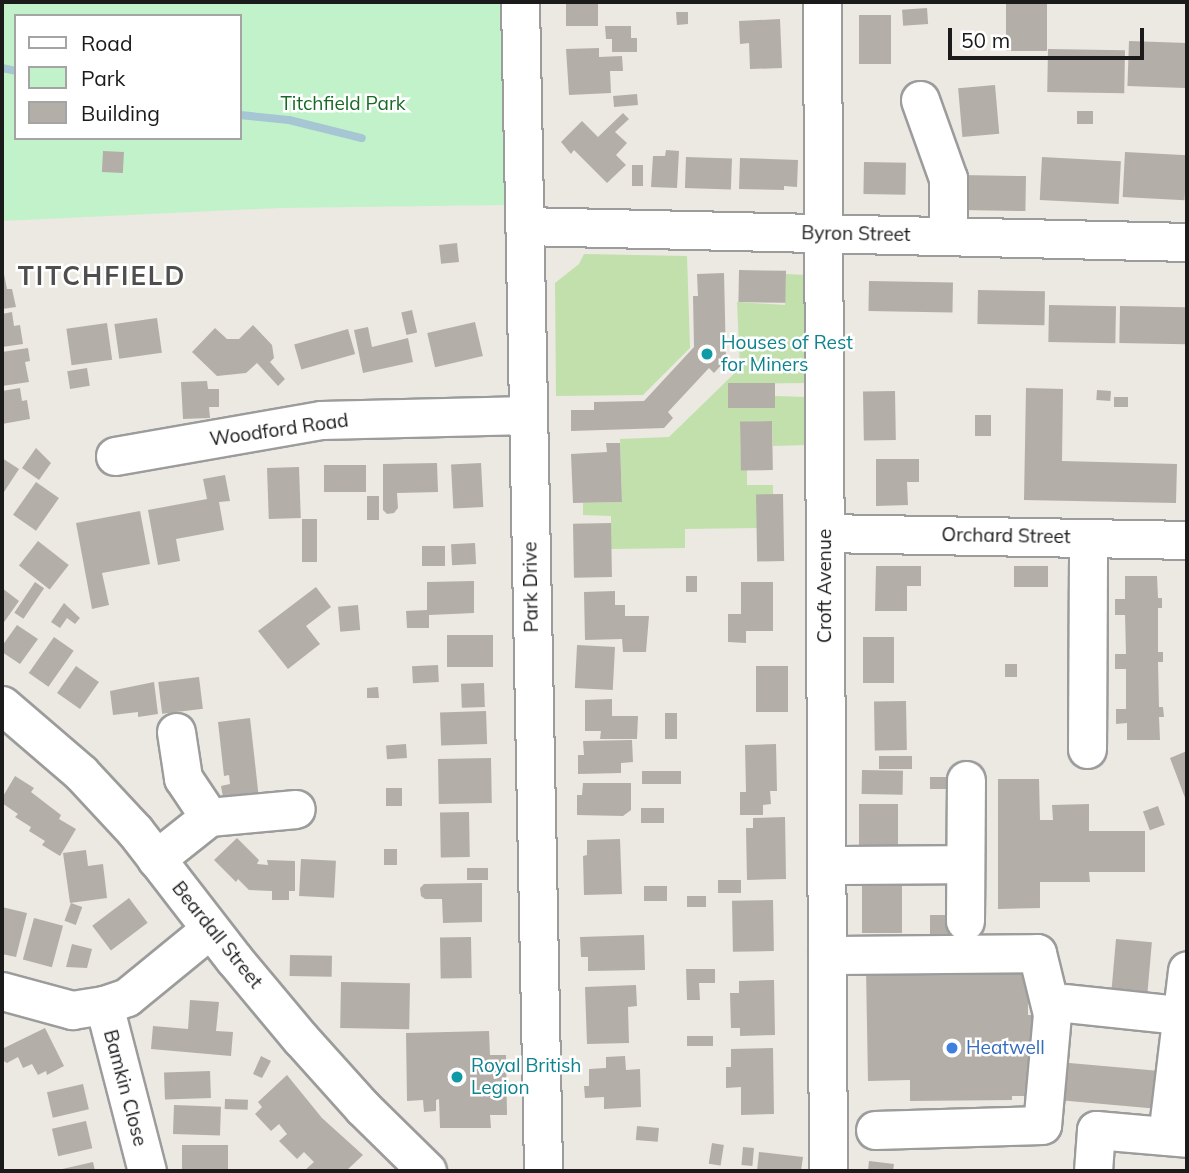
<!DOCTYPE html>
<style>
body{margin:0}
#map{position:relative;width:1189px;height:1173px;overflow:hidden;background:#ebe9e1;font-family:Mulish,sans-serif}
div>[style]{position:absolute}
.grass>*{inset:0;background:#c1e0ac}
.park>*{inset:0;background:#c2f2ca}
.stream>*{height:8px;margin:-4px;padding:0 4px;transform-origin:4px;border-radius:4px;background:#a6c6d4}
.building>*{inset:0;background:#b4aea8;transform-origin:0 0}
.roads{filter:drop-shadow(2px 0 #9c9c9c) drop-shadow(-2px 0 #9c9c9c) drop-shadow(0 2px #9c9c9c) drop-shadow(0 -2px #9c9c9c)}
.minor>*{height:37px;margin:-18.5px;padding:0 18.5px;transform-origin:18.5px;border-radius:18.5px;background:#fff}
.dots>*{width:19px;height:19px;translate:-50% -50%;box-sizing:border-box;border:4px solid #fff;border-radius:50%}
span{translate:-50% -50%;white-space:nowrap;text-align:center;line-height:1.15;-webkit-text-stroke:5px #fff;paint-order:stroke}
.park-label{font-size:19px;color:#176a25}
.street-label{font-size:19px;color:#1b1b1b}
.culture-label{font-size:19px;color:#0d838f}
.left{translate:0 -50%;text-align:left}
.shop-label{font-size:19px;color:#366cbe}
.district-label{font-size:26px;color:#4e4e4e;font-weight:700;letter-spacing:2px}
.frame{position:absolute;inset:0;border:4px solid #1b1b1b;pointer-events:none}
.legend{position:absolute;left:14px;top:14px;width:228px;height:126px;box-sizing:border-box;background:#fff;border:2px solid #a4a4a4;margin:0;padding:9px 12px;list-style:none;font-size:21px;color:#1b1b1b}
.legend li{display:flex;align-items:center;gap:14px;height:35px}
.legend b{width:35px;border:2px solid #a4a4a4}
.scale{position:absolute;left:948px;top:28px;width:196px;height:32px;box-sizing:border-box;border:4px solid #1b1b1b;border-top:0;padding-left:9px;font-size:21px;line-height:24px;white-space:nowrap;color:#1b1b1b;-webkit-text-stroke:5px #fff;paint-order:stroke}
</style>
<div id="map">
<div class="grass">
<div style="clip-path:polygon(584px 254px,687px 256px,690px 348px,643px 395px,556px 396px,555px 283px,579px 264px)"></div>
<div style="clip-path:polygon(786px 274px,806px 275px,807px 383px,728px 384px,729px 408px,747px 408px,775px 396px,806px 397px,807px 445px,773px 446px,772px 421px,740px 422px,741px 470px,747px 470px,747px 485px,773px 485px,773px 495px,757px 528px,685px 529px,685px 548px,611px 549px,611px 516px,583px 515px,583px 503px,622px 502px,620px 439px,669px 437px,740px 368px,737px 302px,785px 305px)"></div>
</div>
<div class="park">
<div style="clip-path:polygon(evenodd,2px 2px,501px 2px,506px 205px,280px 208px,2px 221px,2px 2px,16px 16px,240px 16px,240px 138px,16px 138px,16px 16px)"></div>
</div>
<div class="stream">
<div style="left:2px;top:68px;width:14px;rotate:12deg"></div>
<div style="left:240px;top:115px;width:49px;rotate:5.8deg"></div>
<div style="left:289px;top:120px;width:75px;rotate:13.9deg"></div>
</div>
<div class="building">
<div style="left:566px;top:2px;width:32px;height:24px"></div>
<div style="left:1006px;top:2px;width:41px;height:49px"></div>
<div style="left:927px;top:8px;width:16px;height:25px;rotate:86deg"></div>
<div style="clip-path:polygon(676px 12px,688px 12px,688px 24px,677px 25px)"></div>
<div style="left:859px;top:15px;width:32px;height:49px"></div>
<div style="clip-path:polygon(780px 19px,782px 68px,750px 69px,749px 43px,740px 44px,739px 21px)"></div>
<div style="clip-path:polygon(605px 26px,631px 26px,631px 38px,637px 38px,637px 52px,612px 52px,612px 39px,606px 39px)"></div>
<div style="left:1129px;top:41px;width:58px;height:45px;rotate:2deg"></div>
<div style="clip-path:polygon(599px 48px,599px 57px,622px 56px,623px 71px,610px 71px,611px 93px,569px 95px,566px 49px)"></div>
<div style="left:1048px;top:49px;width:77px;height:43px;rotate:1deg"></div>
<div style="left:995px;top:85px;width:49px;height:37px;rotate:85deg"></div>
<div style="left:637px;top:94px;width:11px;height:24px;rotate:85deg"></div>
<div style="left:1077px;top:111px;width:16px;height:13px"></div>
<div style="clip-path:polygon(623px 113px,629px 119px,615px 132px,627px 143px,616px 155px,626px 165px,607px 183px,574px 150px,571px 154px,561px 142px,582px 121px,598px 137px)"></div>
<div style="clip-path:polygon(666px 150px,679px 151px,677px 188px,651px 187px,653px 156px,665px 156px)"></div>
<div style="left:103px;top:151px;width:21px;height:21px;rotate:3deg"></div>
<div style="left:1125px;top:152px;width:62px;height:45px;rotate:3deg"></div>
<div style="left:686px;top:157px;width:46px;height:31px;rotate:2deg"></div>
<div style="left:1042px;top:157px;width:79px;height:43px;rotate:3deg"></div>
<div style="clip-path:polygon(740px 158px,798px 160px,797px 187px,784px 186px,784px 190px,739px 189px)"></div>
<div style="left:864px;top:162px;width:42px;height:32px;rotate:1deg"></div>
<div style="left:632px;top:165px;width:11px;height:21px"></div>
<div style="left:962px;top:175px;width:64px;height:35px;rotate:1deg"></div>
<div style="left:457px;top:243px;width:19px;height:18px;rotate:84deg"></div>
<div style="left:739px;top:270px;width:47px;height:32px;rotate:1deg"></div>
<div style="clip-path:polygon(724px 273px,726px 360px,714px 373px,709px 368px,668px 412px,673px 418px,664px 428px,571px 431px,571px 410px,594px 410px,594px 402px,644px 401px,694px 347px,693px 296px,698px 296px,697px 274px)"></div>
<div style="clip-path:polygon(2px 274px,4px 274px,7px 289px,12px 289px,16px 307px,2px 309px)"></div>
<div style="left:869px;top:281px;width:84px;height:30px;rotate:1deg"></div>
<div style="left:978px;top:290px;width:67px;height:34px;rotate:1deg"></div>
<div style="left:1049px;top:305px;width:67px;height:37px;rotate:1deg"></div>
<div style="left:1120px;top:306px;width:66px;height:37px;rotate:1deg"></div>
<div style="left:412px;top:310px;width:23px;height:11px;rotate:77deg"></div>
<div style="clip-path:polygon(12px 312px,14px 326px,20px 325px,23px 344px,2px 347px,2px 314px)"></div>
<div style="left:157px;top:318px;width:35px;height:43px;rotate:82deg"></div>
<div style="left:475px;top:322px;width:35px;height:49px;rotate:77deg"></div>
<div style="left:107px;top:323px;width:37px;height:41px;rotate:82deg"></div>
<div style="clip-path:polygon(253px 325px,272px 345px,274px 358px,270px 362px,285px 379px,278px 386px,257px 363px,246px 373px,217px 376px,192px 352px,215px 328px,227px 339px,239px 339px)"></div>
<div style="clip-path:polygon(368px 327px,372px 347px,408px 338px,413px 362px,363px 373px,354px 330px)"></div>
<div style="left:348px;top:329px;width:26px;height:56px;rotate:74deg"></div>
<div style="clip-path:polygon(28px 348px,30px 361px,25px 362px,29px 382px,2px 386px,2px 352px)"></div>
<div style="left:87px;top:368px;width:18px;height:20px;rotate:81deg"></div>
<div style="clip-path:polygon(207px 381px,208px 389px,219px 389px,219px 407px,209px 407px,210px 418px,183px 419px,181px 382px)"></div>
<div style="left:728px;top:383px;width:47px;height:25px"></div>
<div style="clip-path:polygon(20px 388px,22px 401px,27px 400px,30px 419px,2px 424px,2px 391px)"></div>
<div style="clip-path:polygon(1026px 388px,1063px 389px,1062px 461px,1177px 464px,1176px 503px,1024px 500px)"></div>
<div style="left:1097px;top:390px;width:14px;height:10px;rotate:4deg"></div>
<div style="left:895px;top:391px;width:49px;height:32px;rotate:89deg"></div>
<div style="left:1114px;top:397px;width:14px;height:10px"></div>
<div style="left:975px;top:415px;width:16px;height:21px"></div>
<div style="left:772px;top:421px;width:49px;height:32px;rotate:89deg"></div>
<div style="clip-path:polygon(606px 443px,620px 443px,622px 502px,573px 503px,571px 454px,607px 452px)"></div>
<div style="clip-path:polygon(36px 448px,51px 463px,39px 480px,22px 468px)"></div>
<div style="clip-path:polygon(2px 458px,19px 469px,2px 495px)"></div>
<div style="clip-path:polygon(876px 459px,919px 459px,919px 482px,907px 482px,908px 505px,876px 506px)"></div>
<div style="clip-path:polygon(437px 463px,438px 492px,397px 493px,398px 508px,394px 513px,387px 514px,383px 510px,383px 464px)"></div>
<div style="left:481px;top:463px;width:44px;height:30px;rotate:87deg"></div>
<div style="left:366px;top:465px;width:27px;height:42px;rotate:90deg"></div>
<div style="left:299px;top:467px;width:51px;height:32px;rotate:88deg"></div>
<div style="clip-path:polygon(225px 475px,230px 501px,219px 502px,224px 530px,176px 539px,180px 561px,158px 565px,148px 510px,207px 499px,203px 479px)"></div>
<div style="left:36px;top:482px;width:28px;height:40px;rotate:35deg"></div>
<div style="left:783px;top:494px;width:67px;height:27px;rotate:89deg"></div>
<div style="left:367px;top:496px;width:12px;height:24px"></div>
<div style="clip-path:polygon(140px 511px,150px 564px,102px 573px,109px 605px,92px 609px,76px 523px)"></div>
<div style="left:302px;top:519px;width:15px;height:43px"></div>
<div style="left:611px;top:523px;width:54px;height:38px;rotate:89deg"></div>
<div style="left:38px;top:541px;width:39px;height:31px;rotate:38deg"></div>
<div style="left:475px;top:543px;width:21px;height:24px;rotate:87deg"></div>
<div style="left:422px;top:546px;width:23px;height:20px"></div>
<div style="clip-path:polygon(876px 566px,921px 566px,921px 586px,907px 586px,907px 611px,875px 611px)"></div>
<div style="left:1014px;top:566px;width:34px;height:21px"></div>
<div style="left:686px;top:576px;width:11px;height:16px"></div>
<div style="clip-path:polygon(1125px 576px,1157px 576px,1158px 598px,1162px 598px,1162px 608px,1158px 608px,1158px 652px,1163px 652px,1163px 662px,1158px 662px,1159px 707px,1163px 707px,1164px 717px,1159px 717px,1160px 740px,1127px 740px,1127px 723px,1116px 724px,1116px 709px,1126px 709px,1126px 669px,1115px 669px,1115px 654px,1126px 654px,1125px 615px,1115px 615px,1115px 599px,1125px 599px)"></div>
<div style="clip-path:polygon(474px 581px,474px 613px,429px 615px,429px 628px,407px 628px,406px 611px,427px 610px,427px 582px)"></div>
<div style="left:35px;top:582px;width:11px;height:37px;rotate:34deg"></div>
<div style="clip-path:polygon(741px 582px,773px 582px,773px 631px,746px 631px,746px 643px,728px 642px,728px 614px,741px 614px)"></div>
<div style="clip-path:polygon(316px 587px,331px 607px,306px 626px,320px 644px,288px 669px,258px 631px)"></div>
<div style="clip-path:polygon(2px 588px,19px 601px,2px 625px)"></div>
<div style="clip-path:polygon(615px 591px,615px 605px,625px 605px,625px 616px,649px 616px,646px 652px,623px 652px,622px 639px,585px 640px,584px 592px)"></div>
<div style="clip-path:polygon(64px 603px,80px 618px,75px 624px,67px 618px,60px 628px,51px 622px)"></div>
<div style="left:358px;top:605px;width:25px;height:20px;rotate:85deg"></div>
<div style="clip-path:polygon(17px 625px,38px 639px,20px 664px,2px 652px,2px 646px)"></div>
<div style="left:447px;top:635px;width:46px;height:32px"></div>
<div style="left:54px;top:637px;width:24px;height:44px;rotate:35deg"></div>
<div style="left:863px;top:637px;width:31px;height:46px"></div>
<div style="left:615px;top:647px;width:43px;height:38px;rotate:93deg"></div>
<div style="left:1005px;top:664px;width:12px;height:13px"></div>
<div style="left:438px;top:665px;width:17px;height:26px;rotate:87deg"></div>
<div style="left:76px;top:666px;width:28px;height:33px;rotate:35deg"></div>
<div style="left:756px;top:666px;width:32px;height:46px"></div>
<div style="left:199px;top:677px;width:32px;height:41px;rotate:83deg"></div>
<div style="clip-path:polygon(154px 682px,158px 714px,138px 717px,138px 712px,113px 715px,110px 691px)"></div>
<div style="left:484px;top:683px;width:24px;height:23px;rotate:88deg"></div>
<div style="clip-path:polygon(378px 687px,379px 698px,367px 698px,367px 688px)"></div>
<div style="clip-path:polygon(612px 699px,612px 716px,638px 716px,637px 739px,600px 739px,601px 731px,585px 731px,585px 700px)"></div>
<div style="left:906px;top:701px;width:49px;height:32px;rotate:89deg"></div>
<div style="left:486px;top:711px;width:33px;height:46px;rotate:88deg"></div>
<div style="left:665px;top:713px;width:12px;height:26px"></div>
<div style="clip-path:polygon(250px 718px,259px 799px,224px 803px,221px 786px,230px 784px,229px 775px,224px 776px,218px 722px)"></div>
<div style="clip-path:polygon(632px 740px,633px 762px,621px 763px,621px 773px,578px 774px,578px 755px,584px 755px,583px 741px)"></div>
<div style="left:406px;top:744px;width:14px;height:20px;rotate:86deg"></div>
<div style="clip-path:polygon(776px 744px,777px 791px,770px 791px,771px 804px,763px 805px,763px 815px,740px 815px,740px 792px,746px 792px,745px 745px)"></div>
<div style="clip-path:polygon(1187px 751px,1187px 803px,1170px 758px)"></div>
<div style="left:879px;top:756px;width:33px;height:13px"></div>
<div style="left:491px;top:758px;width:45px;height:53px;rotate:89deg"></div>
<div style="left:862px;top:770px;width:41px;height:24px;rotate:1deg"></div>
<div style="left:642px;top:771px;width:39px;height:13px"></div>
<div style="clip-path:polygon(15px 776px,34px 788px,31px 792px,61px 815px,59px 819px,76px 829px,60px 856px,42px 845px,45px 841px,29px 831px,31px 827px,15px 817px,18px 814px,2px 803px,2px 798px)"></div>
<div style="left:951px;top:777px;width:12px;height:21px;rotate:90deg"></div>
<div style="clip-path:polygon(998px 779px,1039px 779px,1040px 820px,1053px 820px,1052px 805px,1089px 804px,1089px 831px,1145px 831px,1145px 872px,1089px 872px,1090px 882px,1040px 882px,1040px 908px,998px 909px)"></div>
<div style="clip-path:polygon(583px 783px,631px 783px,631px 810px,623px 816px,577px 815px,577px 795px,582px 795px)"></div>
<div style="left:386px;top:788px;width:16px;height:18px"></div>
<div style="left:859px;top:804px;width:39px;height:43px"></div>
<div style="left:1158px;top:806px;width:20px;height:16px;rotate:70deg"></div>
<div style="left:664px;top:808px;width:15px;height:23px;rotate:90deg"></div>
<div style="left:469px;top:812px;width:45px;height:29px;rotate:89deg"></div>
<div style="clip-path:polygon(785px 817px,786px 879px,747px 880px,746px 828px,753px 828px,753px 818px)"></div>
<div style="clip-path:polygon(237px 838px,259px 860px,257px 864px,268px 865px,267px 860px,295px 861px,295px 891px,289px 891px,289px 900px,272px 900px,272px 891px,249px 890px,238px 879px,236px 882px,214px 860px)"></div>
<div style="clip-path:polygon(620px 839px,622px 894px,584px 895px,583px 856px,587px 855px,587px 840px)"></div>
<div style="left:384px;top:849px;width:13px;height:16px"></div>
<div style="clip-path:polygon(86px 850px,88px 866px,103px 864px,107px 898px,70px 903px,63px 853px)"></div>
<div style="left:301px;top:859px;width:35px;height:37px;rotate:3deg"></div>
<div style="left:467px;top:868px;width:21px;height:12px"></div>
<div style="left:718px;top:880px;width:23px;height:13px"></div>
<div style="clip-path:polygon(482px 883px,482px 922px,443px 923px,442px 899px,425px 899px,421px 896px,420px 888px,424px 884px)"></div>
<div style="left:902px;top:885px;width:48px;height:40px;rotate:90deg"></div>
<div style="left:644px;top:886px;width:23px;height:15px"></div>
<div style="left:687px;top:896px;width:19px;height:11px"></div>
<div style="left:129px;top:898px;width:31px;height:46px;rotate:53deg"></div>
<div style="left:773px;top:900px;width:51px;height:41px;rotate:89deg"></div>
<div style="left:71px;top:903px;width:12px;height:19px;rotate:20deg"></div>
<div style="clip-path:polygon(2px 907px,27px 913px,16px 957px,2px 954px)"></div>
<div style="left:930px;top:915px;width:20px;height:21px"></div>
<div style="left:34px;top:918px;width:30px;height:43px;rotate:15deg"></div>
<div style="clip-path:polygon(644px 935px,645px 970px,588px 971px,588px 957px,581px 957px,580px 937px)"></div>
<div style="left:471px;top:937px;width:41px;height:31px;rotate:89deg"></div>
<div style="left:1116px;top:939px;width:36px;height:54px;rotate:5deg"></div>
<div style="clip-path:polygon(72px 944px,92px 949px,87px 968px,66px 967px)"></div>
<div style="left:290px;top:955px;width:42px;height:21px;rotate:1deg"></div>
<div style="clip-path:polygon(1028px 965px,1028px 1015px,1040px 1015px,1030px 1096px,1012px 1096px,1012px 1100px,910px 1101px,910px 1080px,868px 1081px,866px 968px)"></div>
<div style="clip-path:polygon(686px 969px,715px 969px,715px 983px,699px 983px,700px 1000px,687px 1000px)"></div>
<div style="clip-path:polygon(774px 980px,775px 1035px,740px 1036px,740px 1028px,731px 1028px,730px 993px,739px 993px,739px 981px)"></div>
<div style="left:341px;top:982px;width:69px;height:46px;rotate:1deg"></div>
<div style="clip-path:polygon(636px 985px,637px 1006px,628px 1007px,629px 1043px,587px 1044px,585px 987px)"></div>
<div style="clip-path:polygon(190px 1000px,219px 1002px,216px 1031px,233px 1032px,231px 1056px,151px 1049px,153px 1026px,188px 1029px)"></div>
<div style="clip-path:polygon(45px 1028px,64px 1066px,47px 1075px,46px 1071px,38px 1075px,32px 1064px,23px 1068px,18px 1057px,7px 1063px,2px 1060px,2px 1049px)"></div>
<div style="clip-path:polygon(489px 1031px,490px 1055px,506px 1055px,507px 1115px,490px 1115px,491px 1128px,440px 1128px,439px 1099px,436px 1100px,436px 1111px,424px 1112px,423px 1100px,407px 1101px,406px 1033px)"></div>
<div style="left:687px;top:1036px;width:26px;height:10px"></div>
<div style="clip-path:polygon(773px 1048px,774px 1114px,741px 1115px,741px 1087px,726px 1088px,726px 1067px,731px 1067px,731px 1049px)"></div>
<div style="clip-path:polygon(261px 1056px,271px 1061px,262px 1078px,253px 1074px)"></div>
<div style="clip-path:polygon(625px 1056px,626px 1070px,640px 1069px,641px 1107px,604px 1109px,604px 1097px,585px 1098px,584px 1086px,589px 1086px,589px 1069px,606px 1068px,606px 1057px)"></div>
<div style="left:1058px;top:1062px;width:105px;height:38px;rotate:5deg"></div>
<div style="left:210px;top:1071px;width:27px;height:46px;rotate:88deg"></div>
<div style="clip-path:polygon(287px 1075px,322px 1118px,363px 1155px,346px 1171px,304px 1171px,314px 1162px,304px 1152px,297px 1159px,279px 1141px,287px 1134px,279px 1124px,271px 1131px,255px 1114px,262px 1107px,258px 1102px)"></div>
<div style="left:83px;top:1084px;width:26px;height:37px;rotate:77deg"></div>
<div style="left:225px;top:1099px;width:23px;height:10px;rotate:2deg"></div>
<div style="left:174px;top:1105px;width:47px;height:29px;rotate:2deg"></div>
<div style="left:86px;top:1121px;width:28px;height:35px;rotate:77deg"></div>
<div style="left:637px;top:1126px;width:22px;height:14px;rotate:5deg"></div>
<div style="left:712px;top:1143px;width:12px;height:21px;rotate:9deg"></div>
<div style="left:182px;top:1145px;width:46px;height:26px"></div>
<div style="left:743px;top:1147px;width:11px;height:18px;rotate:5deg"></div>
<div style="clip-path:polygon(759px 1152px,803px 1157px,801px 1171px,757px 1171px)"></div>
<div style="clip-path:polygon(869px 1161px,894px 1164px,893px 1171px,868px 1171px)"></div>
<div style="clip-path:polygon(93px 1162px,95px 1171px,58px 1171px,58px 1170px)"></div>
</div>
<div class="roads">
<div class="minor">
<div style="left:520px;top:2px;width:1169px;rotate:88.87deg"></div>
<div style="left:822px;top:2px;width:1169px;rotate:89.71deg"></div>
<div style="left:920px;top:100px;width:83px;rotate:70.3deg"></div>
<div style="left:948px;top:178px;width:58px;rotate:90deg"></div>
<div style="left:524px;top:226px;width:663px;rotate:1.38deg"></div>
<div style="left:115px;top:456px;width:209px;rotate:-9.9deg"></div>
<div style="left:321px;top:420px;width:207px;rotate:-1.4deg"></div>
<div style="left:825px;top:533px;width:362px;rotate:1.1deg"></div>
<div style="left:2px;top:705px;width:104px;rotate:40.7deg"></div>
<div style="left:81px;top:773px;width:79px;rotate:47deg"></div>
<div style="left:135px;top:831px;width:162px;rotate:52.3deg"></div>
<div style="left:234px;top:959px;width:104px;rotate:50.1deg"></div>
<div style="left:301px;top:1039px;width:93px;rotate:48.1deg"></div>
<div style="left:363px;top:1108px;width:90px;rotate:44.5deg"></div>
<div style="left:176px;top:732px;width:47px;rotate:81.3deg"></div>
<div style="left:183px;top:778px;width:47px;rotate:56.3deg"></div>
<div style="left:1087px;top:749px;width:211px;rotate:-89.7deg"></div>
<div style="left:156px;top:859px;width:68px;rotate:-38.4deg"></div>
<div style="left:209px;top:817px;width:87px;rotate:-5.3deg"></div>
<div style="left:826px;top:865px;width:139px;rotate:-0.4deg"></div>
<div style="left:965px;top:921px;width:141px;rotate:-89.6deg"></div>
<div style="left:827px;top:955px;width:210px;rotate:-0.5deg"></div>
<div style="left:1037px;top:953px;width:63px;rotate:76.2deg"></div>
<div style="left:1052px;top:1014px;width:111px;rotate:95.1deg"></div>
<div style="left:1042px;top:1125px;width:167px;rotate:178.3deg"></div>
<div style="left:2px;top:991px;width:73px;rotate:15.2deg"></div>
<div style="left:72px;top:1010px;width:32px;rotate:-9deg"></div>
<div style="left:104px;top:1005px;width:24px;rotate:-19deg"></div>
<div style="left:127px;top:997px;width:107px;rotate:-39.3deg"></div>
<div style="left:1066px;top:1003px;width:122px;rotate:6.1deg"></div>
<div style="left:104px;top:1005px;width:171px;rotate:75.5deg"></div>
<div style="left:1167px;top:1136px;width:167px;rotate:-83.1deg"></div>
<div style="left:1093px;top:1171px;width:41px;rotate:-85.8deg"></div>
<div style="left:1096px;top:1130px;width:91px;rotate:5deg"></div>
</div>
</div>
<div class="dots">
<div style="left:707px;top:354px;background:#0f9aa8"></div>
<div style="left:952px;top:1048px;background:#3f7fe0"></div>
<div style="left:457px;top:1077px;background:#0f9aa8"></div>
</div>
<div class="park-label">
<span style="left:343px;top:104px">Titchfield Park</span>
</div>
<div class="street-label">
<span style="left:856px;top:234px;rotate:1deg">Byron Street</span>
<span style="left:279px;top:430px;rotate:-8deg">Woodford Road</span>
<span style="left:1006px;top:536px;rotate:1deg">Orchard Street</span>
<span style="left:825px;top:586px;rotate:-90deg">Croft Avenue</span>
<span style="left:531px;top:587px;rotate:-91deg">Park Drive</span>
<span style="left:217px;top:935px;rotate:51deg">Beardall Street</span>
<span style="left:125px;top:1088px;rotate:75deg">Bamkin Close</span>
</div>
<div class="culture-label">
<span class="left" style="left:721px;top:354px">Houses of Rest<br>for Miners</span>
<span class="left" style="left:471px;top:1077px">Royal British<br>Legion</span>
</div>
<div class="shop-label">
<span class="left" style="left:966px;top:1048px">Heatwell</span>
</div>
<div class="district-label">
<span style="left:102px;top:276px">TITCHFIELD</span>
</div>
<div class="frame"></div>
<ul class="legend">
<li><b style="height:9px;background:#fff"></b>Road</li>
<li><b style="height:19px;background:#c2f2ca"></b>Park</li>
<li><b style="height:19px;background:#b4aea8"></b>Building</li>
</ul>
<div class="scale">50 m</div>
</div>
